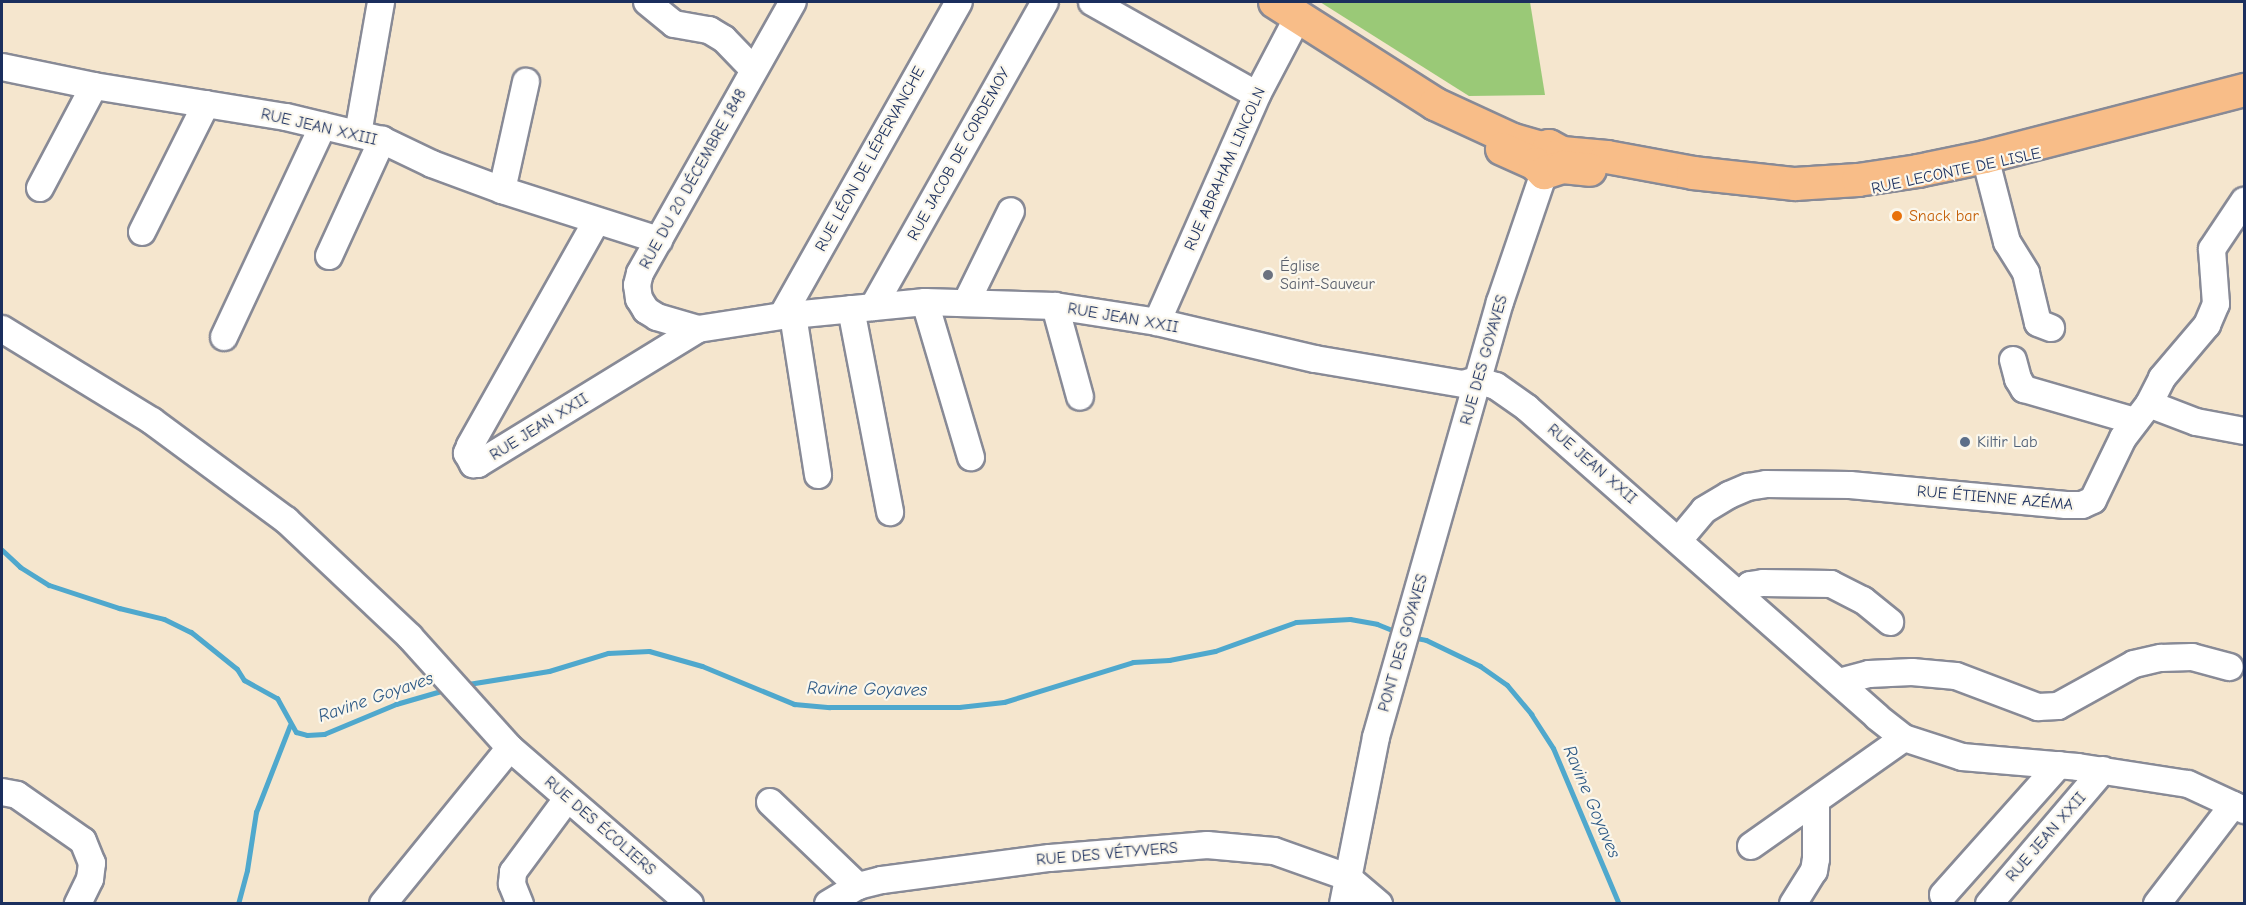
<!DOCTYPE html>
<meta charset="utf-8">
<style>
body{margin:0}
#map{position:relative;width:2246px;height:905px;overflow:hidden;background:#f5e6ce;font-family:"Comic Neue",sans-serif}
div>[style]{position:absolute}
.green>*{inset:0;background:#9ac977}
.stream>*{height:5px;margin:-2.5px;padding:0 2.5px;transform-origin:2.5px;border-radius:2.5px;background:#4fa8cd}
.roads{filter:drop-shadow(2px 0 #888a96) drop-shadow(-2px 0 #888a96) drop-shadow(0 2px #888a96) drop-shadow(0 -2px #888a96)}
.minor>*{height:26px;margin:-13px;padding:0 13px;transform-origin:13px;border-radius:13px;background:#fff}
.major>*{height:32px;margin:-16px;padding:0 16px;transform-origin:16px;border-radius:16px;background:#f8bd88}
.dots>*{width:16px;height:16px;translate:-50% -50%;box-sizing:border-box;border:3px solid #fbf7ec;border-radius:50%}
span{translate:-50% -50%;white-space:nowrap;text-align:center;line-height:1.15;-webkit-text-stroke:4.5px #fbf7ec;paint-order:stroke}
.street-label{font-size:16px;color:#1b2f5e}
.food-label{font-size:16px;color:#c56008}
.left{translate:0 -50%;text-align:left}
.worship-label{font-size:16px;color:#5b616d}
.service-label{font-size:16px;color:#4e5e75}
.water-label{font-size:18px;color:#2d5985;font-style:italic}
.frame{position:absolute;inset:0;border:3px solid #1b2f5e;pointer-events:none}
</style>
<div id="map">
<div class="green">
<div style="clip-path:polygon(1320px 2px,1530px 2px,1545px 95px,1469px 96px)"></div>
</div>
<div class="stream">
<div style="left:2px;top:550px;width:25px;rotate:43deg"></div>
<div style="left:20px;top:567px;width:34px;rotate:32deg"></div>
<div style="left:49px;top:585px;width:74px;rotate:18.2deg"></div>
<div style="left:119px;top:608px;width:46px;rotate:13.7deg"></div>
<div style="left:164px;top:619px;width:30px;rotate:26deg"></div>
<div style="left:191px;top:632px;width:59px;rotate:38.8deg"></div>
<div style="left:237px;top:669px;width:13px;rotate:58deg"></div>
<div style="left:244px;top:680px;width:38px;rotate:29deg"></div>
<div style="left:277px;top:698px;width:39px;rotate:61deg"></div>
<div style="left:296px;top:732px;width:11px;rotate:15deg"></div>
<div style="left:307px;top:735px;width:17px;rotate:-3deg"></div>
<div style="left:324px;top:734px;width:78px;rotate:-22.6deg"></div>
<div style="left:396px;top:704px;width:54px;rotate:-16.1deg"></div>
<div style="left:1411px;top:637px;width:15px;rotate:11deg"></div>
<div style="left:1426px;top:640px;width:60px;rotate:25.7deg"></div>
<div style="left:1480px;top:666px;width:33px;rotate:35deg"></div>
<div style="left:1507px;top:685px;width:38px;rotate:50deg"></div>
<div style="left:1531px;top:714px;width:40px;rotate:57.1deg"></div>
<div style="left:1553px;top:748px;width:169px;rotate:67.1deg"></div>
<div style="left:462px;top:685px;width:88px;rotate:-9.1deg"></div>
<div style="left:549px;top:671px;width:62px;rotate:-17deg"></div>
<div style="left:608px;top:653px;width:41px;rotate:-2.8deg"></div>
<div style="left:649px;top:651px;width:55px;rotate:15.8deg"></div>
<div style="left:702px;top:666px;width:100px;rotate:22.4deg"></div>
<div style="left:794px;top:704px;width:36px;rotate:5deg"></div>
<div style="left:830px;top:707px;width:129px"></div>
<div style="left:959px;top:707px;width:45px;rotate:-6.3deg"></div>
<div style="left:1004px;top:702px;width:135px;rotate:-17.2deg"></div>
<div style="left:1133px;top:662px;width:36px;rotate:-3deg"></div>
<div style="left:1169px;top:660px;width:47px;rotate:-11.1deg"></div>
<div style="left:1215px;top:651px;width:86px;rotate:-19.7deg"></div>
<div style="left:1296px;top:622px;width:54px;rotate:-3.2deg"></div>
<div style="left:1350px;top:619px;width:27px;rotate:10deg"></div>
<div style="left:1377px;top:624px;width:24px;rotate:22deg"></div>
<div style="left:238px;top:904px;width:35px;rotate:-75deg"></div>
<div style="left:247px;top:870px;width:59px;rotate:-81.2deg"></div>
<div style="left:256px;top:812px;width:93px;rotate:-68.7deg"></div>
</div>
<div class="roads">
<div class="minor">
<div style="left:647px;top:2px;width:35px;rotate:39deg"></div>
<div style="left:674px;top:24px;width:36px;rotate:10deg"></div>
<div style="left:709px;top:30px;width:17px;rotate:31deg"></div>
<div style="left:724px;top:39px;width:42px;rotate:46deg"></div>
<div style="left:1092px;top:2px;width:189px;rotate:29.4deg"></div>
<div style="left:2px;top:67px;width:94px;rotate:11.7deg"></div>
<div style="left:94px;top:86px;width:194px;rotate:9.2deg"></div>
<div style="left:286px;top:117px;width:99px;rotate:13.5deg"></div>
<div style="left:382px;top:140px;width:55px;rotate:25.6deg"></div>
<div style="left:432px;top:164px;width:75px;rotate:20.4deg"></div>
<div style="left:502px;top:190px;width:165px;rotate:17.7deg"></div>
<div style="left:358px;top:134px;width:134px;rotate:-80.1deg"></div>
<div style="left:1985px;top:157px;width:88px;rotate:75.5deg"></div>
<div style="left:2007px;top:242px;width:36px;rotate:58deg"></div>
<div style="left:2026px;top:273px;width:51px;rotate:76.5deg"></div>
<div style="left:2038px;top:323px;width:14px;rotate:21deg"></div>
<div style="left:40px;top:188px;width:115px;rotate:-62.1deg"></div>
<div style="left:502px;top:190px;width:111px;rotate:-77.5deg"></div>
<div style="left:596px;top:222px;width:257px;rotate:119.4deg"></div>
<div style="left:470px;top:446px;width:8px;rotate:113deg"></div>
<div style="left:467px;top:453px;width:13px;rotate:61deg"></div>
<div style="left:473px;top:464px;width:5px"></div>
<div style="left:478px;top:464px;width:258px;rotate:-31.5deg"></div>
<div style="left:698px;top:329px;width:85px;rotate:-8.8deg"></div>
<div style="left:782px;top:316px;width:144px;rotate:-5.6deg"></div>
<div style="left:925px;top:302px;width:130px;rotate:1.8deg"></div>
<div style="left:1055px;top:306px;width:103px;rotate:8.9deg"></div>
<div style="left:1157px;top:322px;width:162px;rotate:13.2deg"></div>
<div style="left:1315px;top:359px;width:150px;rotate:9.6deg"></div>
<div style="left:1463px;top:384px;width:15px;rotate:-16deg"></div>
<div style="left:1477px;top:380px;width:20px;rotate:18deg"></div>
<div style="left:1496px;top:386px;width:38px;rotate:35deg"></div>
<div style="left:1527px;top:408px;width:467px;rotate:41.4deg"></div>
<div style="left:1877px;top:717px;width:34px;rotate:38deg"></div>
<div style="left:1904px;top:738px;width:61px;rotate:18.1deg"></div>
<div style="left:1962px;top:757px;width:116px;rotate:4.9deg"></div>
<div style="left:2078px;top:767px;width:111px;rotate:8.8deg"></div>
<div style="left:2188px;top:784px;width:62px;rotate:24.9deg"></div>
<div style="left:142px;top:232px;width:143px;rotate:-63.4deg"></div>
<div style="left:329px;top:256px;width:128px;rotate:-65.4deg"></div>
<div style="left:925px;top:302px;width:162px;rotate:73.5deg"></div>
<div style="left:966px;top:303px;width:102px;rotate:-63.9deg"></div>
<div style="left:1055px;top:306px;width:94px;rotate:74.6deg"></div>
<div style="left:873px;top:307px;width:350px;rotate:-60.6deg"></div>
<div style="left:851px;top:309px;width:207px;rotate:79.1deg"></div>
<div style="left:793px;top:315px;width:162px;rotate:81.1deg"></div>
<div style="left:782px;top:316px;width:360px;rotate:-60.6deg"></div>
<div style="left:1157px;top:322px;width:248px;rotate:-66.2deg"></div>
<div style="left:1257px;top:95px;width:88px;rotate:-62.3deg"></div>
<div style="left:2px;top:329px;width:176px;rotate:31.5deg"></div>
<div style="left:152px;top:421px;width:167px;rotate:36.5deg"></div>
<div style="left:286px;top:520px;width:170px;rotate:43.3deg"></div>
<div style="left:410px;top:637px;width:149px;rotate:48deg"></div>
<div style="left:510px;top:748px;width:238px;rotate:40.9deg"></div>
<div style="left:698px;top:329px;width:43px;rotate:-163.7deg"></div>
<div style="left:657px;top:317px;width:13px;rotate:-148deg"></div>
<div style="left:646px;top:310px;width:13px;rotate:-122deg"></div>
<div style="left:639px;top:299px;width:14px;rotate:-98deg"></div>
<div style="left:637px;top:285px;width:12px;rotate:-76deg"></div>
<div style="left:640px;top:273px;width:311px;rotate:-60.6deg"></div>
<div style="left:224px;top:337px;width:233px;rotate:-64.9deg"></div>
<div style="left:2013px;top:360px;width:20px;rotate:75deg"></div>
<div style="left:2018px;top:379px;width:12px;rotate:59deg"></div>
<div style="left:2024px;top:389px;width:116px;rotate:16.1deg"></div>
<div style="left:2149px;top:404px;width:50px;rotate:21deg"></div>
<div style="left:2196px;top:422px;width:49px;rotate:10.6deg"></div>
<div style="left:1679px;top:540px;width:39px;rotate:-50deg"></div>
<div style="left:1704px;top:510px;width:29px;rotate:-31deg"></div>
<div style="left:1729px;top:495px;width:21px;rotate:-23deg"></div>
<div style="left:1748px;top:487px;width:18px;rotate:-9deg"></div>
<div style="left:1766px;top:484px;width:84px;rotate:0.7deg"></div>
<div style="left:1850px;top:485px;width:217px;rotate:5.3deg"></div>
<div style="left:2066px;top:505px;width:16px"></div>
<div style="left:2082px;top:505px;width:12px;rotate:-24deg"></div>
<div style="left:2093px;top:500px;width:69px;rotate:-64.2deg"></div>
<div style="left:2123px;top:438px;width:43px;rotate:-52.6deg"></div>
<div style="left:2149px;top:404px;width:29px;rotate:-63deg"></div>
<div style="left:2162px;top:378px;width:70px;rotate:-49.7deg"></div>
<div style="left:2207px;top:325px;width:23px;rotate:-67deg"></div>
<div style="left:2216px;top:304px;width:55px;rotate:-94.2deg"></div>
<div style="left:2212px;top:249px;width:58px;rotate:-56.3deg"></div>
<div style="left:1741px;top:595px;width:13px;rotate:-48deg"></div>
<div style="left:1750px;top:585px;width:13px;rotate:-9deg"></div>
<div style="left:1763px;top:583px;width:68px;rotate:0.8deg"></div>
<div style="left:1831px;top:584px;width:36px;rotate:27deg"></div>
<div style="left:1863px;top:600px;width:35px;rotate:39deg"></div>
<div style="left:1839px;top:682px;width:31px;rotate:-15deg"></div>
<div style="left:1869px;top:674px;width:43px;rotate:-2.7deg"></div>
<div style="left:1912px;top:672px;width:44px;rotate:5.2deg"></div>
<div style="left:1956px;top:676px;width:88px;rotate:20.7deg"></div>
<div style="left:2038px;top:707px;width:20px;rotate:-3deg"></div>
<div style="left:2058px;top:706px;width:87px;rotate:-28.9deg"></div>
<div style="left:2134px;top:664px;width:28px;rotate:-13deg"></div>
<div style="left:2161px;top:658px;width:31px;rotate:-2deg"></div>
<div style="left:2192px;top:657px;width:39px;rotate:15deg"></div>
<div style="left:2px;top:792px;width:15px;rotate:11deg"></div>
<div style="left:17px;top:795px;width:80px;rotate:34.9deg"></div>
<div style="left:83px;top:841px;width:24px;rotate:68deg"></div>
<div style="left:92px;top:863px;width:16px;rotate:97deg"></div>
<div style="left:90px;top:879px;width:28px;rotate:116deg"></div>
<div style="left:770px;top:802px;width:122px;rotate:43.7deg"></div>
<div style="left:1751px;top:846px;width:187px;rotate:-35.2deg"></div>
<div style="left:1943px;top:895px;width:174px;rotate:-48.3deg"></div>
<div style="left:383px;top:904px;width:201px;rotate:-50.9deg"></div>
<div style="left:520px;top:904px;width:22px;rotate:-112deg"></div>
<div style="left:512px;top:884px;width:12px;rotate:-85deg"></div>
<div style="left:513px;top:872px;width:91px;rotate:-53.5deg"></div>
<div style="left:828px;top:904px;width:35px;rotate:-31deg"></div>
<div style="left:858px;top:886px;width:25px;rotate:-14deg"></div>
<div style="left:882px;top:880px;width:169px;rotate:-7.5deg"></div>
<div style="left:1050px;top:858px;width:158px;rotate:-4.7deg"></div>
<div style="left:1207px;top:845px;width:67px;rotate:5.1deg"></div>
<div style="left:1274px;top:851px;width:77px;rotate:19.6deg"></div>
<div style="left:1347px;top:877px;width:42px;rotate:40.2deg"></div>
<div style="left:1343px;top:904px;width:170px;rotate:-78.8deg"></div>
<div style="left:1376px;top:737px;width:452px;rotate:-74.1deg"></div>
<div style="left:1500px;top:302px;width:136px;rotate:-71.2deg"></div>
<div style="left:1793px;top:904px;width:39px;rotate:-58deg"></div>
<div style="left:1814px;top:871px;width:12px;rotate:-81deg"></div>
<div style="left:1816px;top:859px;width:58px;rotate:-90deg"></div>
<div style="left:1989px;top:904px;width:176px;rotate:-49.6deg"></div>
<div style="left:2157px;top:904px;width:125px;rotate:-52.5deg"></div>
</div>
<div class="major">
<div style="left:1275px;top:2px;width:190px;rotate:32.5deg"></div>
<div style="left:1435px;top:104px;width:86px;rotate:24.8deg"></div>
<div style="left:1513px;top:140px;width:29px;rotate:16deg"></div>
<div style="left:1541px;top:148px;width:8px;rotate:-14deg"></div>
<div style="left:1549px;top:146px;width:15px;rotate:28deg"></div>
<div style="left:1562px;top:153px;width:45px;rotate:5.1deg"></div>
<div style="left:1607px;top:157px;width:87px;rotate:10.5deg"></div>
<div style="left:1693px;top:173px;width:103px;rotate:6.2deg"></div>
<div style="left:1795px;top:184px;width:63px;rotate:-3.6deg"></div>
<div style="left:1858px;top:180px;width:61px;rotate:-8.5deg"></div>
<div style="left:1918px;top:171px;width:68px;rotate:-11.8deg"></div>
<div style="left:1985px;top:157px;width:268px;rotate:-14.5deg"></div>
<div style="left:1502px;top:149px;width:36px;rotate:24deg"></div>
<div style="left:1535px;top:164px;width:13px;rotate:45deg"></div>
<div style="left:1544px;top:173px;width:20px;rotate:-18deg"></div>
<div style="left:1563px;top:167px;width:27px;rotate:6deg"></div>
</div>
</div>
<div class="dots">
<div style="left:1897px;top:216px;background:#e8710a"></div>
<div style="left:1268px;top:275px;background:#6b7280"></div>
<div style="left:1965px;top:442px;background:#5c6f8a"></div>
</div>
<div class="street-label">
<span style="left:319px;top:127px;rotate:13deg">RUE JEAN XXIII</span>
<span style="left:959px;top:154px;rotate:-61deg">RUE JACOB DE CORDEMOY</span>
<span style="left:870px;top:159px;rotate:-61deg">RUE LÉON DE LÉPERVANCHE</span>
<span style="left:1225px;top:169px;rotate:-66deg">RUE ABRAHAM LINCOLN</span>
<span style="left:1956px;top:171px;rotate:-12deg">RUE LECONTE DE LISLE</span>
<span style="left:693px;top:179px;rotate:-61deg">RUE DU 20 DÉCEMBRE 1848</span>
<span style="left:1123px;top:318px;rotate:10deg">RUE JEAN XXII</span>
<span style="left:1484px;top:360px;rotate:-74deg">RUE DES GOYAVES</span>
<span style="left:539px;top:427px;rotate:-32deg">RUE JEAN XXII</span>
<span style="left:1592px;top:464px;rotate:41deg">RUE JEAN XXII</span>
<span style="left:1995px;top:498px;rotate:5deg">RUE ÉTIENNE AZÉMA</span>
<span style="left:1403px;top:643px;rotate:-74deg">PONT DES GOYAVES</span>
<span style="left:600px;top:826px;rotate:41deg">RUE DES ÉCOLIERS</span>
<span style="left:2046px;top:837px;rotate:-49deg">RUE JEAN XXII</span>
<span style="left:1107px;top:854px;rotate:-5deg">RUE DES VÉTYVERS</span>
</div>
<div class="food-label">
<span class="left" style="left:1909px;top:216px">Snack bar</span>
</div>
<div class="worship-label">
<span class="left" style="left:1280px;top:275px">Église<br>Saint-Sauveur</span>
</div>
<div class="service-label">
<span class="left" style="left:1977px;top:442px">Kiltir Lab</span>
</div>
<div class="water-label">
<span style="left:867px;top:690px;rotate:1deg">Ravine Goyaves</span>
<span style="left:376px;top:698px;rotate:-19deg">Ravine Goyaves</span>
<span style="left:1591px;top:802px;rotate:67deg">Ravine Goyaves</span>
</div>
<div class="frame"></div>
</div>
